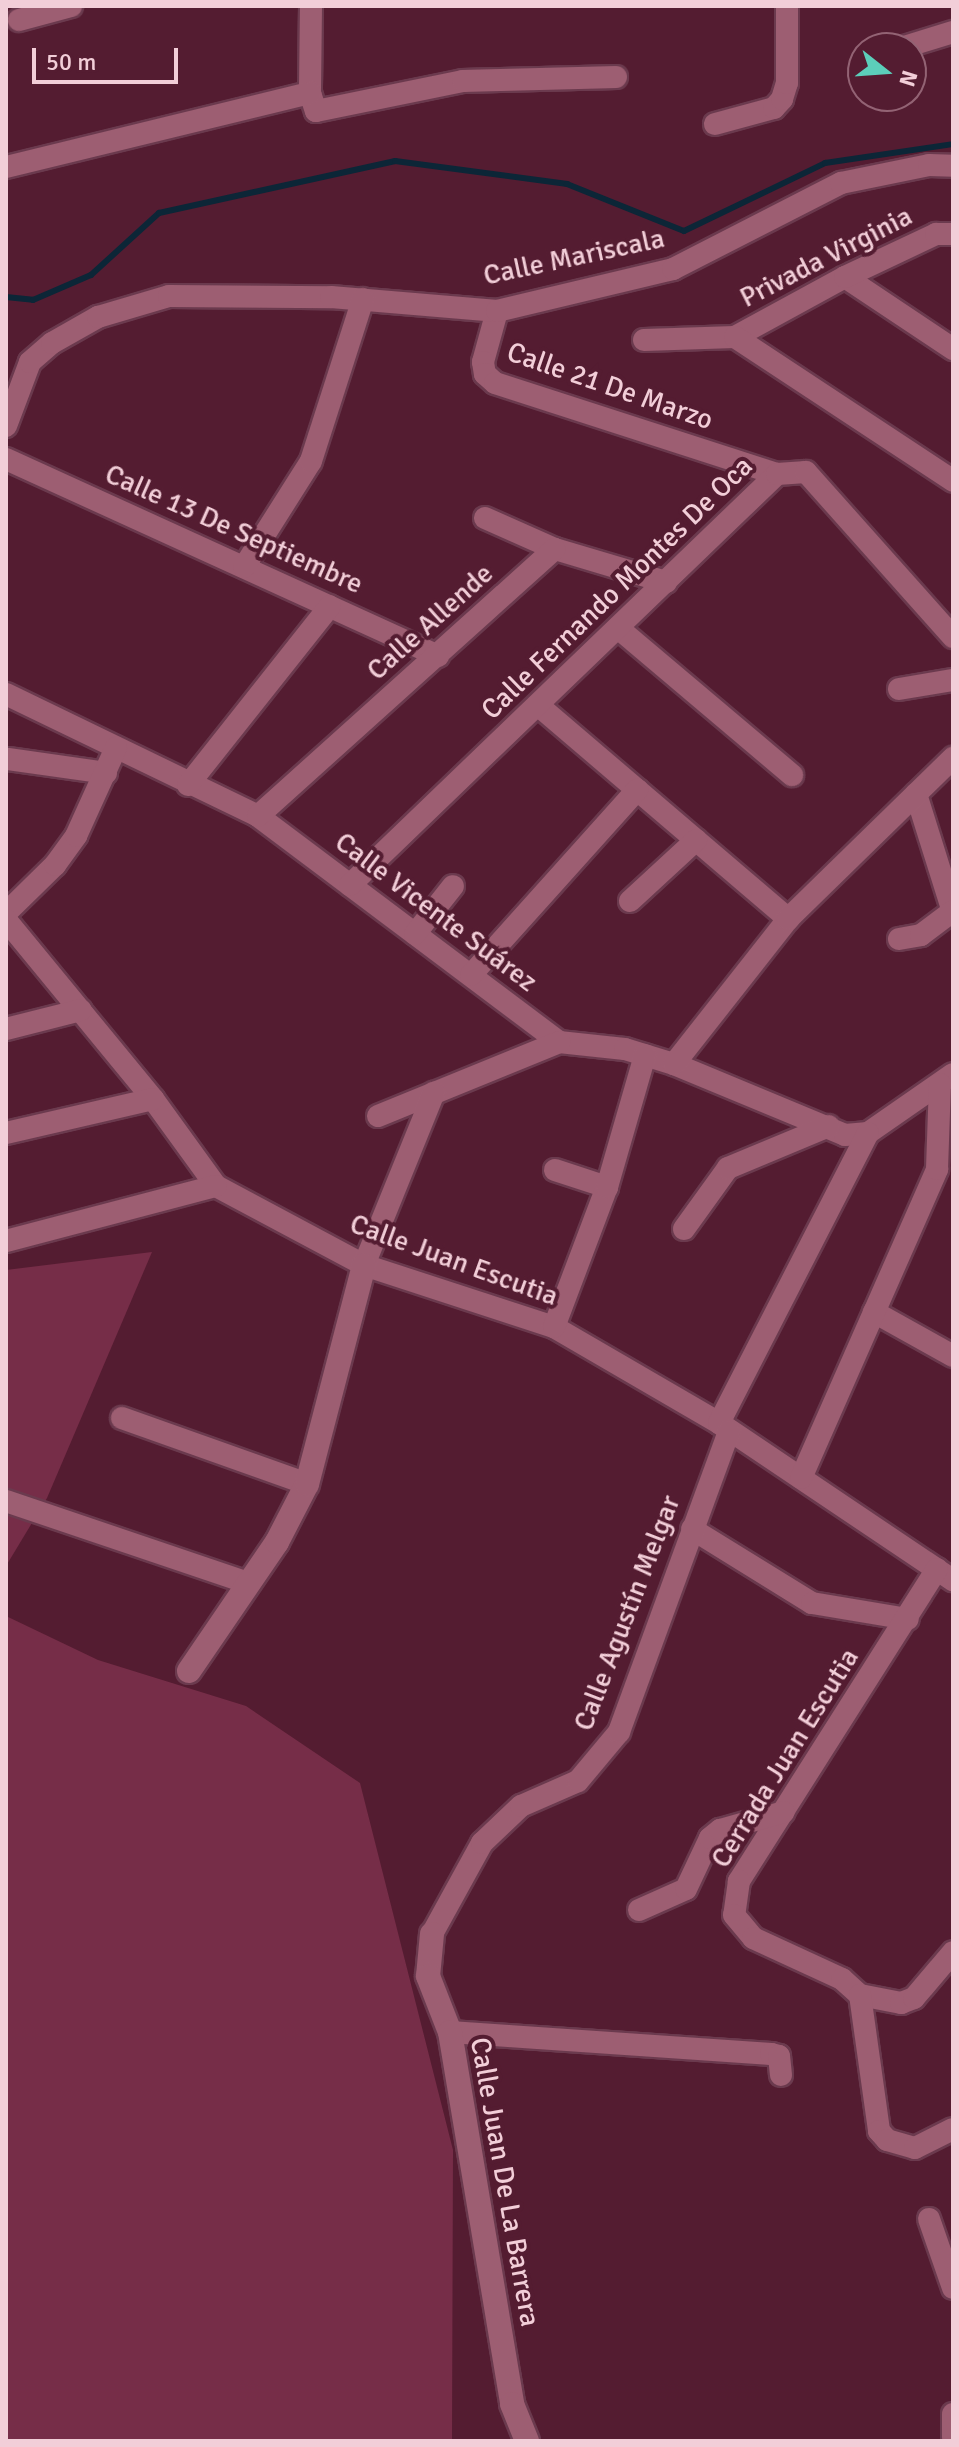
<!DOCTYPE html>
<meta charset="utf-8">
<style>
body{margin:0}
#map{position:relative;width:959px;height:2447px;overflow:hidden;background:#541c31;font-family:Signika,sans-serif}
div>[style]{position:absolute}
.green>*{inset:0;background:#762d48}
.stream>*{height:6px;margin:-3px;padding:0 3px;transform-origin:3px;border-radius:3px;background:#0c2637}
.roads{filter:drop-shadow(2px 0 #6b3a4e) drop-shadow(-2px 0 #6b3a4e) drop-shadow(0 2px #6b3a4e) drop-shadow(0 -2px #6b3a4e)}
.minor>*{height:22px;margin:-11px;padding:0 11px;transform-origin:11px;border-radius:11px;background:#9d5e72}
.tertiary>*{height:24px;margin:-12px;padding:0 12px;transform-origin:12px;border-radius:12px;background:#9d5e72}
span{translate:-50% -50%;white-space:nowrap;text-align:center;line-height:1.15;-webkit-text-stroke:8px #541c31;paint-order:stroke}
.street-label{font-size:28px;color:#f2ced8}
.frame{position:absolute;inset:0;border:8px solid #f2ced8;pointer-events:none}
.north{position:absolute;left:847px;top:32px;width:80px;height:80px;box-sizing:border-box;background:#541c31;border:2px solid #936374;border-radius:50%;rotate:107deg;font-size:22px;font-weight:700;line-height:32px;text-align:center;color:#f2ced8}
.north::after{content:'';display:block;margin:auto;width:28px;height:36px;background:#5cceba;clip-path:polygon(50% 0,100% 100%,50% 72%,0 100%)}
.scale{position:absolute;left:32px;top:48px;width:146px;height:36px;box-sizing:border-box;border:4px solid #f2ced8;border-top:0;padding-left:10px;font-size:24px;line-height:28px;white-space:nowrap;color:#f2ced8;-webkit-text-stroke:6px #541c31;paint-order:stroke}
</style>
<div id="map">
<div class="green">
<div style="clip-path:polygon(152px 1252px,47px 1498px,6px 1566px,6px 1270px)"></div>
<div style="clip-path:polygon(6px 1616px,98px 1660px,246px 1706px,360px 1783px,453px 2150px,452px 2441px,6px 2441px)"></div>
</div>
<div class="stream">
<div style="left:6px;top:297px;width:27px;rotate:6deg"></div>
<div style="left:33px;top:300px;width:63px;rotate:-23.3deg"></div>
<div style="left:91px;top:275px;width:92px;rotate:-42.4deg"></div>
<div style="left:159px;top:213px;width:242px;rotate:-12.4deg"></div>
<div style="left:395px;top:161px;width:174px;rotate:7.6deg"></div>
<div style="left:567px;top:184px;width:126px;rotate:21.9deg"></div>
<div style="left:684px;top:231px;width:157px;rotate:-25.7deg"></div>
<div style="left:825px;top:163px;width:129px;rotate:-8.4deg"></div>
</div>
<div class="roads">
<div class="minor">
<div style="left:311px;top:6px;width:87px;rotate:90.7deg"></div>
<div style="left:310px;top:93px;width:19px;rotate:72deg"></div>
<div style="left:316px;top:111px;width:150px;rotate:-11.5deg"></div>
<div style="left:463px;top:81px;width:153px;rotate:-1.5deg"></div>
<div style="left:19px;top:20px;width:54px;rotate:-15.1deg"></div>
<div style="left:901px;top:48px;width:54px;rotate:-17.1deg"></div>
<div style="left:715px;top:124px;width:61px;rotate:-15.2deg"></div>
<div style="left:774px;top:108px;width:12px;rotate:-48deg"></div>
<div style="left:782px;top:99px;width:17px;rotate:-73deg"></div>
<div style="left:787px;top:83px;width:77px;rotate:-90deg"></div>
<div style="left:6px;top:167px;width:313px;rotate:-13.7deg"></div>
<div style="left:845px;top:277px;width:130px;rotate:33.7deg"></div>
<div style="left:497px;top:311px;width:53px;rotate:105.4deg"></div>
<div style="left:483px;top:362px;width:12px;rotate:81deg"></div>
<div style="left:485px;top:374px;width:13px;rotate:42deg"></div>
<div style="left:495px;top:383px;width:296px;rotate:17.9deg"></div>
<div style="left:735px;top:337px;width:125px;rotate:-28.6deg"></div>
<div style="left:845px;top:277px;width:101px;rotate:-25.3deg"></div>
<div style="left:936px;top:234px;width:17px"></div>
<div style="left:644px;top:340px;width:91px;rotate:-1.9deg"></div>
<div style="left:735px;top:337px;width:261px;rotate:33.4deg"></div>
<div style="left:6px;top:426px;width:68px;rotate:-69.4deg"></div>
<div style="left:30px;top:362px;width:29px;rotate:-41deg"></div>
<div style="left:52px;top:343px;width:53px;rotate:-29.5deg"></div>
<div style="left:98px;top:317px;width:74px;rotate:-16.5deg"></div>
<div style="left:169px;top:296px;width:162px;rotate:0.4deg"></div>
<div style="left:331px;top:297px;width:167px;rotate:4.8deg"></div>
<div style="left:497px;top:311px;width:181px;rotate:-13.4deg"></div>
<div style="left:673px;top:269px;width:189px;rotate:-27.1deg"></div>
<div style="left:841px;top:183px;width:90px;rotate:-11.6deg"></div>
<div style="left:929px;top:165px;width:24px;rotate:2deg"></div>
<div style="left:6px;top:459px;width:475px;rotate:24.5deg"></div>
<div style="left:485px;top:518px;width:77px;rotate:23.9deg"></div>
<div style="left:555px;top:549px;width:116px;rotate:16.6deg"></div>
<div style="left:244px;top:567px;width:125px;rotate:-57.7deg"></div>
<div style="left:311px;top:461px;width:170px;rotate:-72.2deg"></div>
<div style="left:618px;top:628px;width:228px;rotate:40.2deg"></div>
<div style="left:899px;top:689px;width:55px;rotate:-9.5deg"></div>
<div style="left:6px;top:694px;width:280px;rotate:25.8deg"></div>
<div style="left:258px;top:816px;width:376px;rotate:36.9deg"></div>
<div style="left:559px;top:1042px;width:66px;rotate:6.1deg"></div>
<div style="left:625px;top:1049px;width:51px;rotate:17deg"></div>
<div style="left:674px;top:1064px;width:185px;rotate:22.5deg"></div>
<div style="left:845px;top:1135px;width:23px;rotate:-5deg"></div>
<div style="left:868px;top:1133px;width:103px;rotate:-34.8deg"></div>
<div style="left:539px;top:706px;width:328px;rotate:40.5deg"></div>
<div style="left:8px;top:759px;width:99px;rotate:8.1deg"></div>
<div style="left:188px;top:785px;width:228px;rotate:-51.6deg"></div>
<div style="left:916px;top:794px;width:124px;rotate:72.6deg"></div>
<div style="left:258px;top:816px;width:399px;rotate:-42deg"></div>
<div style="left:350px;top:885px;width:593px;rotate:-43.91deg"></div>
<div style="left:777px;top:474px;width:29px;rotate:-4deg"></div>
<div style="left:806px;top:472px;width:221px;rotate:48.3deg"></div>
<div style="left:630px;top:901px;width:90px;rotate:-42.7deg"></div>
<div style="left:6px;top:913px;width:69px;rotate:-44.4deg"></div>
<div style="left:55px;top:865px;width:36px;rotate:-54deg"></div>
<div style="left:76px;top:836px;width:97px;rotate:-65.6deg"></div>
<div style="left:6px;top:920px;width:232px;rotate:50.6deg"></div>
<div style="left:153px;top:1099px;width:107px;rotate:54.1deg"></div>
<div style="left:216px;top:1186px;width:168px;rotate:28.1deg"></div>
<div style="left:364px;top:1265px;width:200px;rotate:18.1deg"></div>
<div style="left:554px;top:1327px;width:191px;rotate:30.2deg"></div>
<div style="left:719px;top:1423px;width:282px;rotate:33.9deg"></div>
<div style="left:415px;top:934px;width:61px;rotate:-51.6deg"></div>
<div style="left:899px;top:939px;width:22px;rotate:-10deg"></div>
<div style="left:921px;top:935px;width:40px;rotate:-37deg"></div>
<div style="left:471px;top:975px;width:249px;rotate:-48.1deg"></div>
<div style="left:6px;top:1029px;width:77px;rotate:-14.2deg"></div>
<div style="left:674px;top:1064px;width:184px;rotate:-51.8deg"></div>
<div style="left:788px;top:919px;width:231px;rotate:-44.3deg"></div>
<div style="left:378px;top:1116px;width:196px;rotate:-22.2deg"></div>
<div style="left:6px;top:1133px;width:151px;rotate:-13deg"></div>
<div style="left:555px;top:1170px;width:55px;rotate:18.1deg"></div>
<div style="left:684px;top:1229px;width:75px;rotate:-54.2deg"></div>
<div style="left:728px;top:1168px;width:109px;rotate:-22.6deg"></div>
<div style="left:6px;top:1241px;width:217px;rotate:-14.7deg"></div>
<div style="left:364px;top:1265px;width:186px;rotate:-67.9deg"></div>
<div style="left:874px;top:1312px;width:90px;rotate:29.1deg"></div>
<div style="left:554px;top:1327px;width:150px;rotate:-69.3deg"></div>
<div style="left:607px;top:1187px;width:137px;rotate:-73.9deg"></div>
<div style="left:122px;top:1418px;width:196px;rotate:19.6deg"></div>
<div style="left:719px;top:1423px;width:326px;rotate:-62.8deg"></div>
<div style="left:801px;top:1478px;width:338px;rotate:-66.2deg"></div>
<div style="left:937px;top:1169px;width:85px;rotate:-88deg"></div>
<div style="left:6px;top:1501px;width:256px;rotate:18.7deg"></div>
<div style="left:692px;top:1529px;width:141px;rotate:31.7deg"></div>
<div style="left:812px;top:1603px;width:97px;rotate:9.5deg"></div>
<div style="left:937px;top:1569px;width:370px;rotate:122.4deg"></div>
<div style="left:739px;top:1881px;width:34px;rotate:98deg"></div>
<div style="left:734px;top:1915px;width:30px;rotate:50deg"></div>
<div style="left:753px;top:1938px;width:98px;rotate:24.7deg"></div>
<div style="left:842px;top:1979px;width:24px;rotate:42deg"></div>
<div style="left:860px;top:1995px;width:42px;rotate:11deg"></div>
<div style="left:901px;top:2003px;width:14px;rotate:-21deg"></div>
<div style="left:914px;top:1998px;width:60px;rotate:-49.7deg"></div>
<div style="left:639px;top:1910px;width:51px;rotate:-24.1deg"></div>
<div style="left:686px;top:1889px;width:56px;rotate:-64.8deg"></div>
<div style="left:710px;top:1838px;width:13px;rotate:-39deg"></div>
<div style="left:720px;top:1830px;width:66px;rotate:-15.7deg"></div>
<div style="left:432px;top:1934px;width:104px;rotate:-61.2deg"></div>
<div style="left:482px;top:1843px;width:54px;rotate:-43.5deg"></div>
<div style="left:521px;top:1806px;width:62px;rotate:-23.7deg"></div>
<div style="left:578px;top:1781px;width:64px;rotate:-50.1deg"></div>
<div style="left:619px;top:1732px;width:320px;rotate:-69.9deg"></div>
<div style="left:860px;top:1995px;width:137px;rotate:82deg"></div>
<div style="left:879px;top:2131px;width:12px;rotate:48deg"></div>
<div style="left:887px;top:2140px;width:29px;rotate:16deg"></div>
<div style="left:915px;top:2148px;width:42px;rotate:-26.6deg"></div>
<div style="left:450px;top:2032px;width:322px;rotate:3.9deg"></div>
<div style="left:771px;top:2054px;width:8px;rotate:14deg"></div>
<div style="left:779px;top:2056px;width:19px;rotate:84deg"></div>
<div style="left:929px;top:2219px;width:73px;rotate:70.8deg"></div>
<div style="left:953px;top:2414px;width:23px;rotate:90deg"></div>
</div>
<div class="tertiary">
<div style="left:189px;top:1671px;width:156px;rotate:-55.7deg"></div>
<div style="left:277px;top:1542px;width:65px;rotate:-62.7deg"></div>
<div style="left:307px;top:1484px;width:226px;rotate:-75.4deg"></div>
<div style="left:432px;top:1934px;width:42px;rotate:95.4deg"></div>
<div style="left:428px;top:1976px;width:60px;rotate:68.6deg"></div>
<div style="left:450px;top:2032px;width:377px;rotate:80.5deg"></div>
<div style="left:512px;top:2404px;width:40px;rotate:68deg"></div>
</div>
</div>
<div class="street-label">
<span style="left:574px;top:257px;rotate:-12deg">Calle Mariscala</span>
<span style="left:826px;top:257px;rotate:-27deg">Privada Virginia</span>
<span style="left:610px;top:386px;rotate:19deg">Calle 21 De Marzo</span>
<span style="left:234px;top:529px;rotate:24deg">Calle 13 De Septiembre</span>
<span style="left:617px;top:588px;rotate:-44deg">Calle Fernando Montes De Oca</span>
<span style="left:430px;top:622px;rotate:-42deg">Calle Allende</span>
<span style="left:436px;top:912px;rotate:37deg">Calle Vicente Suárez</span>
<span style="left:454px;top:1260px;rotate:20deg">Calle Juan Escutia</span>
<span style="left:627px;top:1613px;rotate:-69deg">Calle Agustín Melgar</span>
<span style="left:785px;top:1758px;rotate:-58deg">Cerrada Juan Escutia</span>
<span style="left:505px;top:2182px;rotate:80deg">Calle Juan De La Barrera</span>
</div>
<div class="frame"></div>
<div class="north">N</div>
<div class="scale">50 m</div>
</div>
